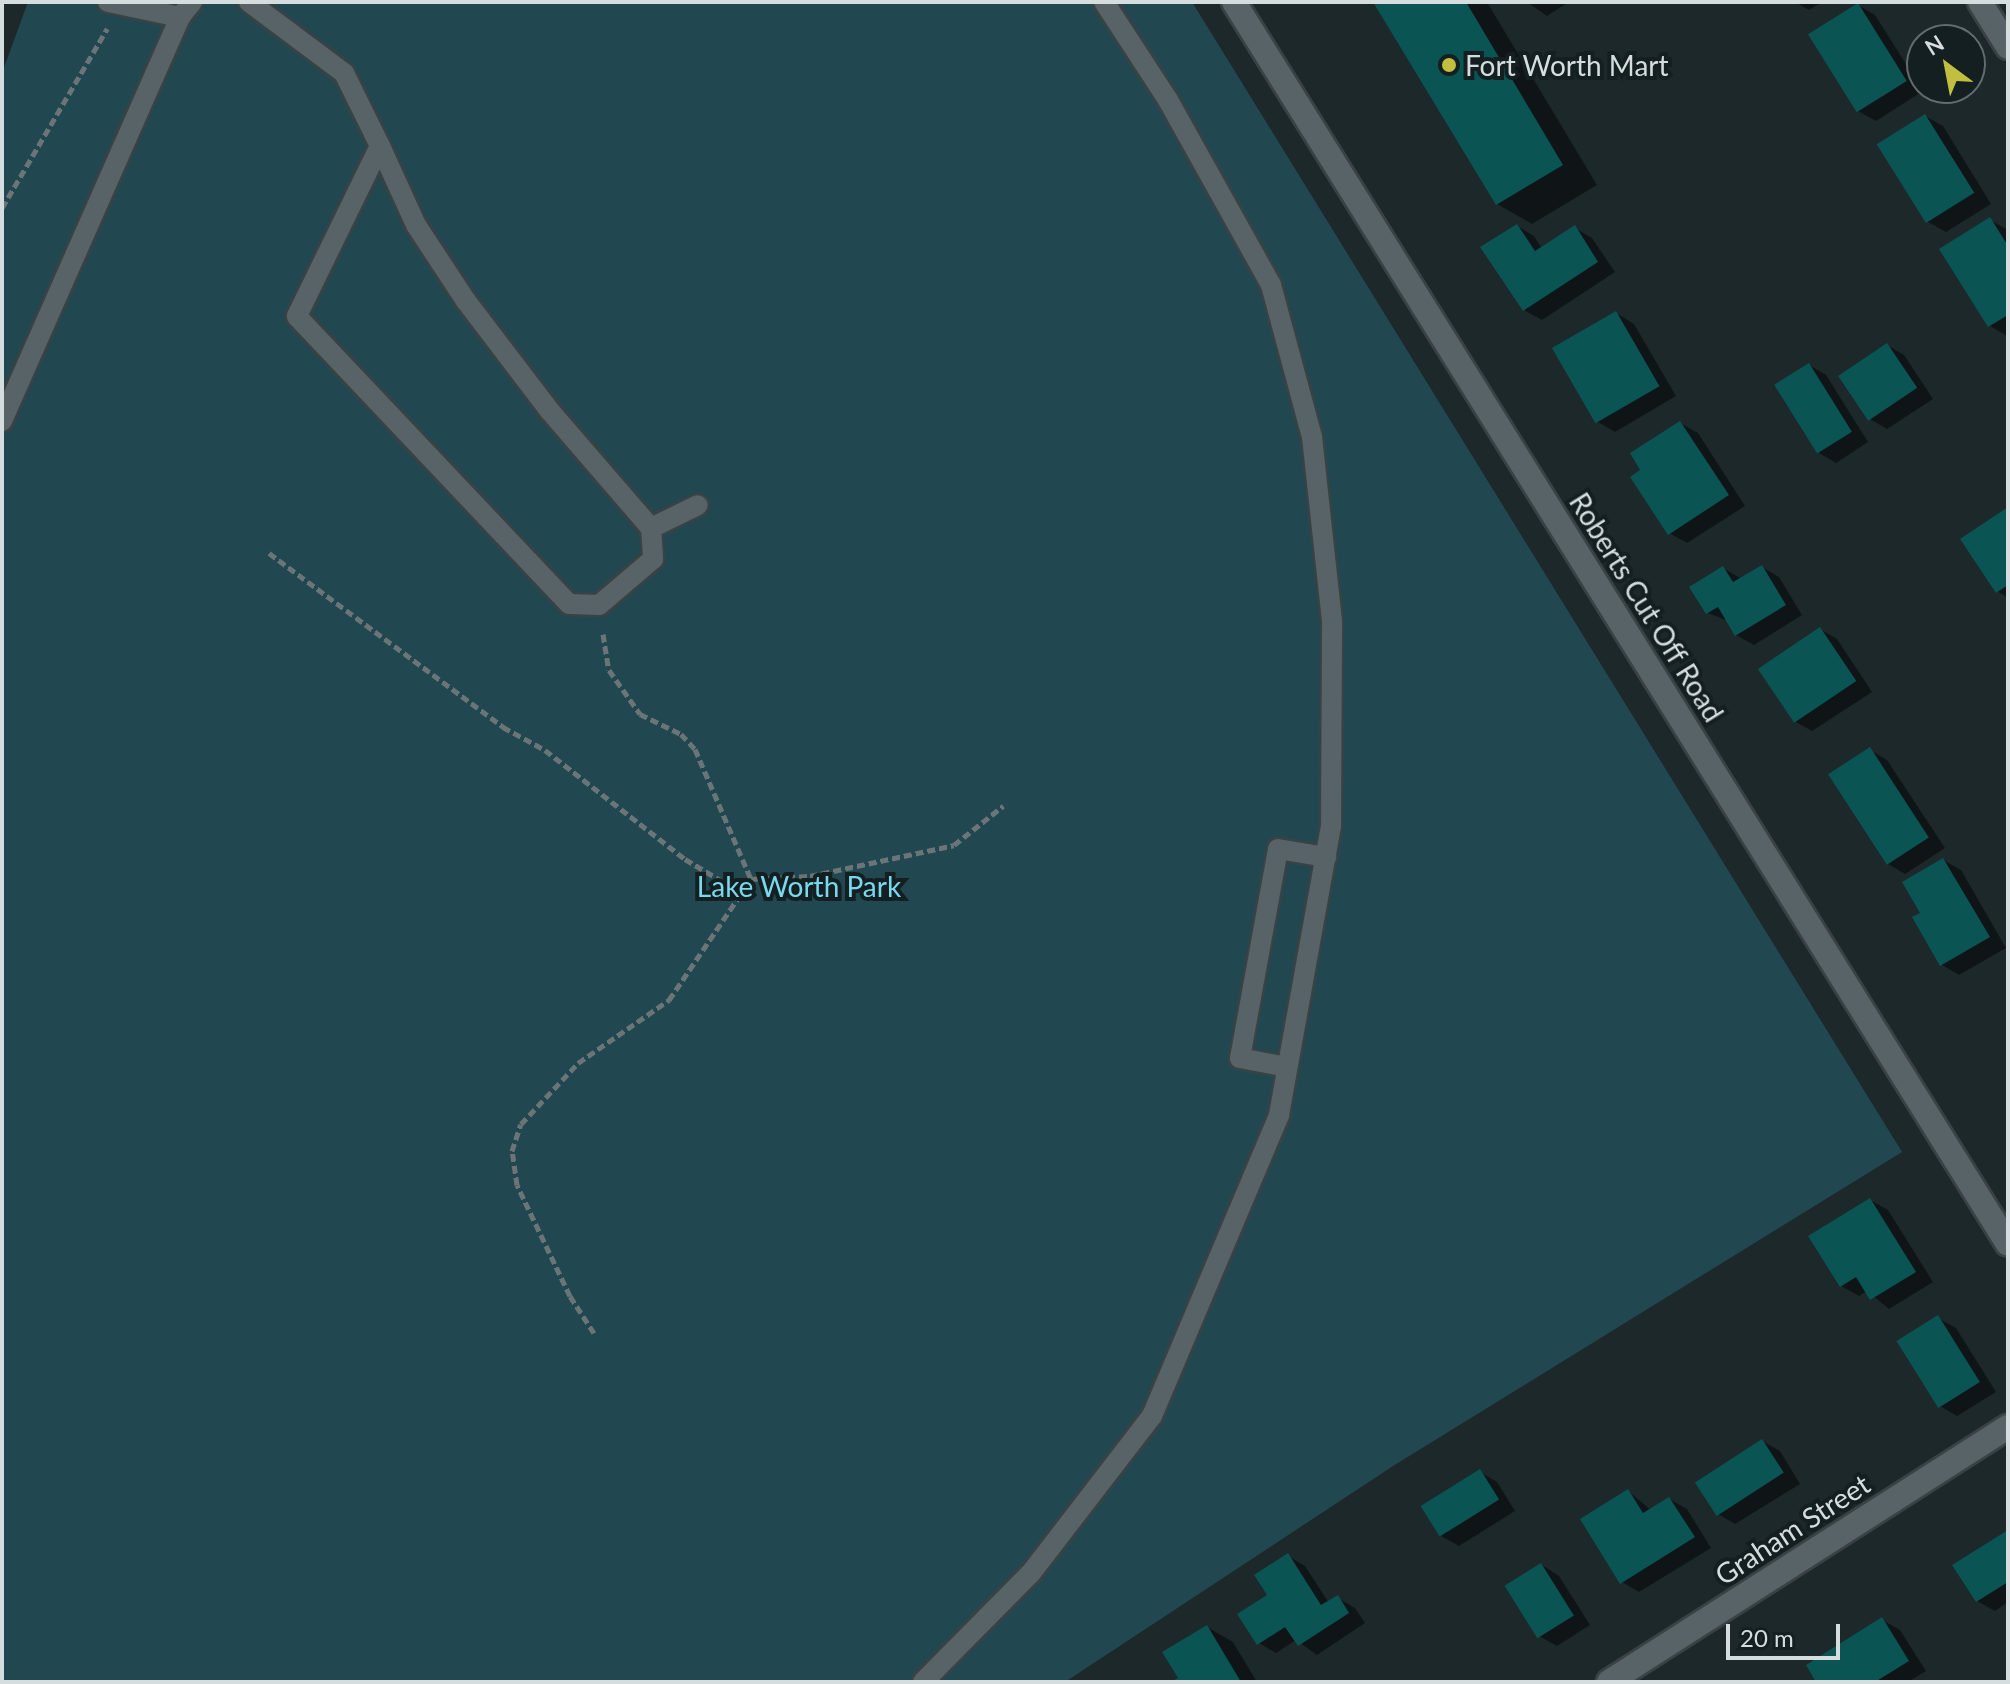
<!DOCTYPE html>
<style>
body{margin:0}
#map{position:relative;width:2010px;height:1684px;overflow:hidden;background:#1d282b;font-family:Lato,sans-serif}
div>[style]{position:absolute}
.green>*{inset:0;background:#214851}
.shadow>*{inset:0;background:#0007}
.building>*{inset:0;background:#0a5453;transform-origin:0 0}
.path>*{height:5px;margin-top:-2.5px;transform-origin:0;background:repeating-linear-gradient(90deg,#6b7577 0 8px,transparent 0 12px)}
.roads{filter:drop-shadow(2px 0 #394244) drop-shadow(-2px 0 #394244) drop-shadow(0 2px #394244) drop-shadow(0 -2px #394244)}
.lane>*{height:20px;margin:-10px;padding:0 10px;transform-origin:10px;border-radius:10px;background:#576366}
.street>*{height:24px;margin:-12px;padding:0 12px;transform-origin:12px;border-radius:12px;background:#576366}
.secondary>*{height:24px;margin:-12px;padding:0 12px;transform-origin:12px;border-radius:12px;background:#576366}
.dots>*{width:22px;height:22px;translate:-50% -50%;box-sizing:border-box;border:4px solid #141f21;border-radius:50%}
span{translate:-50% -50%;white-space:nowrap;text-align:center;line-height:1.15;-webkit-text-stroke:8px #141f21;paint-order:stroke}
.poi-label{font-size:28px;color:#d6dddf}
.left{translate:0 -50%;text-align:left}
.street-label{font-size:28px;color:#d6dddf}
.park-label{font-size:28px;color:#78d8ee}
.frame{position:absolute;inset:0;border:4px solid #d6dddf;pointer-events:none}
.north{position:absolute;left:1906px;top:24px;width:80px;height:80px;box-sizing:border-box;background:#141f21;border:2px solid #626b6d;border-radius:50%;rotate:328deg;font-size:22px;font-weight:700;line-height:32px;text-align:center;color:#d6dddf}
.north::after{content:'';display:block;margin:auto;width:28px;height:36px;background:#c1be40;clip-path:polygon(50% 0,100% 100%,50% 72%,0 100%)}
.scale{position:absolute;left:1726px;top:1624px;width:114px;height:36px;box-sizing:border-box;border:4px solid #d6dddf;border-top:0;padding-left:10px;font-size:24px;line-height:28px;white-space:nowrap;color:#d6dddf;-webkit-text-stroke:6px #141f21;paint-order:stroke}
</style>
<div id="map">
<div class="green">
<div style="clip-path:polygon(28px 2px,1192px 2px,1902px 1152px,1393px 1466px,1065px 1682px,2px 1682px,2px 73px)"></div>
</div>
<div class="shadow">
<div style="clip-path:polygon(1376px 2px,1487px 2px,1597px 185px,1532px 224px,1497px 204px)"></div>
<div style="clip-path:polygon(1527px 2px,1569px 2px,1547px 16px)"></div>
<div style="clip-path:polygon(1795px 2px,1822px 2px,1809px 10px)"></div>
<div style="clip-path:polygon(1858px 5px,1875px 15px,1923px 91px,1876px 121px,1858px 111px)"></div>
<div style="clip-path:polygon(1925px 116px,1943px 126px,1991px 204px,1946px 232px,1928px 222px)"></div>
<div style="clip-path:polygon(1990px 220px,2008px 230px,2007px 336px,1990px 326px)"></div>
<div style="clip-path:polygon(1517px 226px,1534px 236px,1542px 249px,1575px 228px,1592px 238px,1615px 272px,1542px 320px,1524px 310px)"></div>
<div style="clip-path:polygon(1616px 313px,1634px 324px,1676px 396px,1615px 432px,1598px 422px)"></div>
<div style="clip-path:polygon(1887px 345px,1904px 355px,1933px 399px,1887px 429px,1870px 419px)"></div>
<div style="clip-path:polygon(1809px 365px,1826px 375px,1868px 442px,1836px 463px,1819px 453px)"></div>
<div style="clip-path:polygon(1680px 423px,1698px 433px,1745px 506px,1687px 543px,1669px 533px,1643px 470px)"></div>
<div style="clip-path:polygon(2008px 509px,2008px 598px,1997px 591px)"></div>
<div style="clip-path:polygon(1762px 567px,1779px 577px,1802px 615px,1754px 645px,1736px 635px,1728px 621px,1708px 613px,1723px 568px,1742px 579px)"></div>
<div style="clip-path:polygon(1820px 629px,1837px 639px,1872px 692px,1812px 731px,1794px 721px)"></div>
<div style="clip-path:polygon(1870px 750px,1887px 760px,1945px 848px,1905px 874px,1888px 864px)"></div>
<div style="clip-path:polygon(1943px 860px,1961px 870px,2006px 948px,1959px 975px,1942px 965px,1923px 914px)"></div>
<div style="clip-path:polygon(1870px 1200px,1888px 1210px,1933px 1282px,1889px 1309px,1867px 1291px,1859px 1296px,1841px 1286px)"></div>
<div style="clip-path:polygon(1938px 1318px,1956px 1328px,1996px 1392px,1957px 1416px,1940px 1406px,1900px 1342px)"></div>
<div style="clip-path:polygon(1762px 1441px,1780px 1451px,1800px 1484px,1735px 1524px,1718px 1514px)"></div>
<div style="clip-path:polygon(1480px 1472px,1497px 1482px,1515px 1511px,1459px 1546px,1441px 1536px)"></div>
<div style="clip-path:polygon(1628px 1491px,1651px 1510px,1669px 1499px,1687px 1509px,1711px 1548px,1639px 1592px,1622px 1582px)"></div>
<div style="clip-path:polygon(2008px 1532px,2008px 1602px,1995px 1611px,1977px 1601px)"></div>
<div style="clip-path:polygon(1288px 1556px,1305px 1566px,1329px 1603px,1338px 1598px,1355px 1608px,1365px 1623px,1317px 1655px,1296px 1640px,1276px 1653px,1259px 1643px,1269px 1596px)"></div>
<div style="clip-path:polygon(1542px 1565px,1559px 1576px,1590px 1625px,1557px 1646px,1539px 1636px)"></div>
<div style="clip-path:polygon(1882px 1620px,1900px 1630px,1926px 1671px,1908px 1682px,1819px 1682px)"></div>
<div style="clip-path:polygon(1207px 1627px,1233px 1642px,1257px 1682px,1175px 1682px)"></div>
</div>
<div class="building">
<div style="clip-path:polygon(1373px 2px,1466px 2px,1563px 165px,1496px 205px)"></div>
<div style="left:1858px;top:3px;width:92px;height:59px;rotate:58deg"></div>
<div style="left:1925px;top:114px;width:93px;height:57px;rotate:58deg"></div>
<div style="clip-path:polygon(1990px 217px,2008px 246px,2008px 315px,1988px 327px,1939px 249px)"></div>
<div style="clip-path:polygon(1517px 224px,1535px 251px,1575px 225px,1598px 262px,1523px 311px,1480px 247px)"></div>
<div style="left:1616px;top:311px;width:87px;height:74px;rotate:60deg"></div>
<div style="left:1887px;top:343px;width:54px;height:59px;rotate:56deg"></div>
<div style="left:1809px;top:363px;width:81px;height:41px;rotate:58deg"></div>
<div style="clip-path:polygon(1680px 421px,1729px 495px,1668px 535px,1630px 477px,1640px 470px,1630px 453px)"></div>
<div style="clip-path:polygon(2008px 507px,2008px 585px,1996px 593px,1960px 539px)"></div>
<div style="clip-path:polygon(1762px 565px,1786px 605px,1735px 636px,1718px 607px,1706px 614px,1689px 587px,1723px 566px,1733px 582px)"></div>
<div style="left:1820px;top:627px;width:65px;height:75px;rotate:56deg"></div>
<div style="left:1870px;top:747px;width:108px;height:50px;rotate:57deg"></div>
<div style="clip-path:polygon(1943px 858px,1990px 937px,1940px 966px,1912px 917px,1920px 913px,1902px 882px)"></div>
<div style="clip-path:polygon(1870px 1198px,1916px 1272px,1870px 1300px,1856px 1277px,1840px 1287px,1808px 1236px)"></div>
<div style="left:1938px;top:1315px;width:79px;height:49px;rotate:58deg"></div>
<div style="left:1762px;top:1439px;width:40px;height:80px;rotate:57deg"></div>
<div style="left:1480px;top:1469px;width:36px;height:70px;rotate:58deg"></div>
<div style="clip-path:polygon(1628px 1489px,1643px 1513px,1669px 1497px,1695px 1537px,1620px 1584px,1580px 1519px)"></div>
<div style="clip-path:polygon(2008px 1530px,2008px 1582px,1976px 1602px,1952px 1565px)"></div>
<div style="clip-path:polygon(1288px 1553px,1321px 1605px,1338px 1595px,1349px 1613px,1298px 1646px,1285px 1627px,1257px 1645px,1237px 1614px,1267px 1595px,1254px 1575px)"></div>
<div style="left:1541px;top:1563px;width:62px;height:43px;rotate:58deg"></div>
<div style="clip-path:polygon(1882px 1617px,1909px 1661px,1875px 1682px,1816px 1682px,1806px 1665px)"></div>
<div style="clip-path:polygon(1207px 1625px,1241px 1682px,1171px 1682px,1178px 1678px,1162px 1652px)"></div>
</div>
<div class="path">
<div style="left:2px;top:208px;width:208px;rotate:-59.6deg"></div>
<div style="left:269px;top:553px;width:292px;rotate:36.6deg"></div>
<div style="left:503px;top:727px;width:48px;rotate:28.7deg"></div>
<div style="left:545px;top:750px;width:177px;rotate:37.9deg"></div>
<div style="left:685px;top:859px;width:66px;rotate:30.8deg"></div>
<div style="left:603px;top:634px;width:36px;rotate:81deg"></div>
<div style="left:609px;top:670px;width:54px;rotate:54.8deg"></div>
<div style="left:640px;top:714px;width:46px;rotate:26deg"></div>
<div style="left:681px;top:734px;width:21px;rotate:47deg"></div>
<div style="left:695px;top:749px;width:142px;rotate:66.7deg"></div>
<div style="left:751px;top:879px;width:59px;rotate:-2.9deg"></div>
<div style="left:810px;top:876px;width:147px;rotate:-12.1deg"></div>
<div style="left:954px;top:845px;width:63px;rotate:-38.5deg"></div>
<div style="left:594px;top:1333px;width:44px;rotate:-123deg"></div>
<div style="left:570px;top:1296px;width:123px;rotate:-115.5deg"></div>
<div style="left:517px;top:1185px;width:34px;rotate:-98deg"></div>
<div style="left:512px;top:1151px;width:28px;rotate:-72deg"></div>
<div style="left:521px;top:1124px;width:83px;rotate:-46.9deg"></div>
<div style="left:578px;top:1063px;width:111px;rotate:-34.7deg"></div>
<div style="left:669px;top:1000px;width:146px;rotate:-55.9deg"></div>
</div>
<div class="roads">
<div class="lane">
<div style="left:108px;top:2px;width:74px;rotate:11.8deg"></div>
<div style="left:249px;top:2px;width:119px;rotate:36.8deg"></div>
<div style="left:344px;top:73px;width:81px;rotate:63.7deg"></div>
<div style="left:380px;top:146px;width:87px;rotate:65.5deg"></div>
<div style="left:416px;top:225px;width:91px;rotate:56.7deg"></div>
<div style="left:466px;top:301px;width:137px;rotate:52.7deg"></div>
<div style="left:549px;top:410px;width:156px;rotate:49.2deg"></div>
<div style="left:651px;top:528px;width:31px;rotate:86deg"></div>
<div style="left:653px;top:559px;width:71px;rotate:139.6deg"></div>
<div style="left:599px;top:605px;width:30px;rotate:-178deg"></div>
<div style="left:569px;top:604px;width:396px;rotate:-133.4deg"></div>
<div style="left:297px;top:316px;width:189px;rotate:-64deg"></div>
<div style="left:2px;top:421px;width:441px;rotate:-66.2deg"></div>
<div style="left:180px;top:17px;width:19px;rotate:-51deg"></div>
<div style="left:651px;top:528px;width:52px;rotate:-26.1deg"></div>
<div style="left:1287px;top:1067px;width:48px;rotate:-169.2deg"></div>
<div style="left:1240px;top:1058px;width:212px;rotate:-79.7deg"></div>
<div style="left:1278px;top:849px;width:49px;rotate:9.5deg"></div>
<div style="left:923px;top:1682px;width:153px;rotate:-45.3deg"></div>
<div style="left:1031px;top:1573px;width:198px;rotate:-52.4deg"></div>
<div style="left:1152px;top:1416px;width:327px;rotate:-67.1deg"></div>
<div style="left:1279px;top:1115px;width:294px;rotate:-79.8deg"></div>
<div style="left:1331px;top:826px;width:205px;rotate:-89.7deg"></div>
<div style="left:1332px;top:621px;width:185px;rotate:-96.2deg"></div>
<div style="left:1312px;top:437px;width:157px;rotate:-105.1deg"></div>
<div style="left:1271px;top:285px;width:212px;rotate:-119.1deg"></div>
<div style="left:1168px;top:100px;width:117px;rotate:-123.1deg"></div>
</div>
<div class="street">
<div style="left:1980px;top:2px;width:53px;rotate:58.1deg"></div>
<div style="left:1609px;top:1682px;width:474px;rotate:-32.6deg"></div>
</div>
<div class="secondary">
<div style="left:1234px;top:2px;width:1463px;rotate:58.07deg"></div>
</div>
</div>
<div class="dots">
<div style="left:1449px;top:65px;background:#c1be40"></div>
</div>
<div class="poi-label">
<span class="left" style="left:1465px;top:65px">Fort Worth Mart</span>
</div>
<div class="street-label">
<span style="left:1647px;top:607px;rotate:58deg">Roberts Cut Off Road</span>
<span style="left:1792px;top:1529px;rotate:-33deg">Graham Street</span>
</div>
<div class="park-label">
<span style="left:799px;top:886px">Lake Worth Park</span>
</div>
<div class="frame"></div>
<div class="north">N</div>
<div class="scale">20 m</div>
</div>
